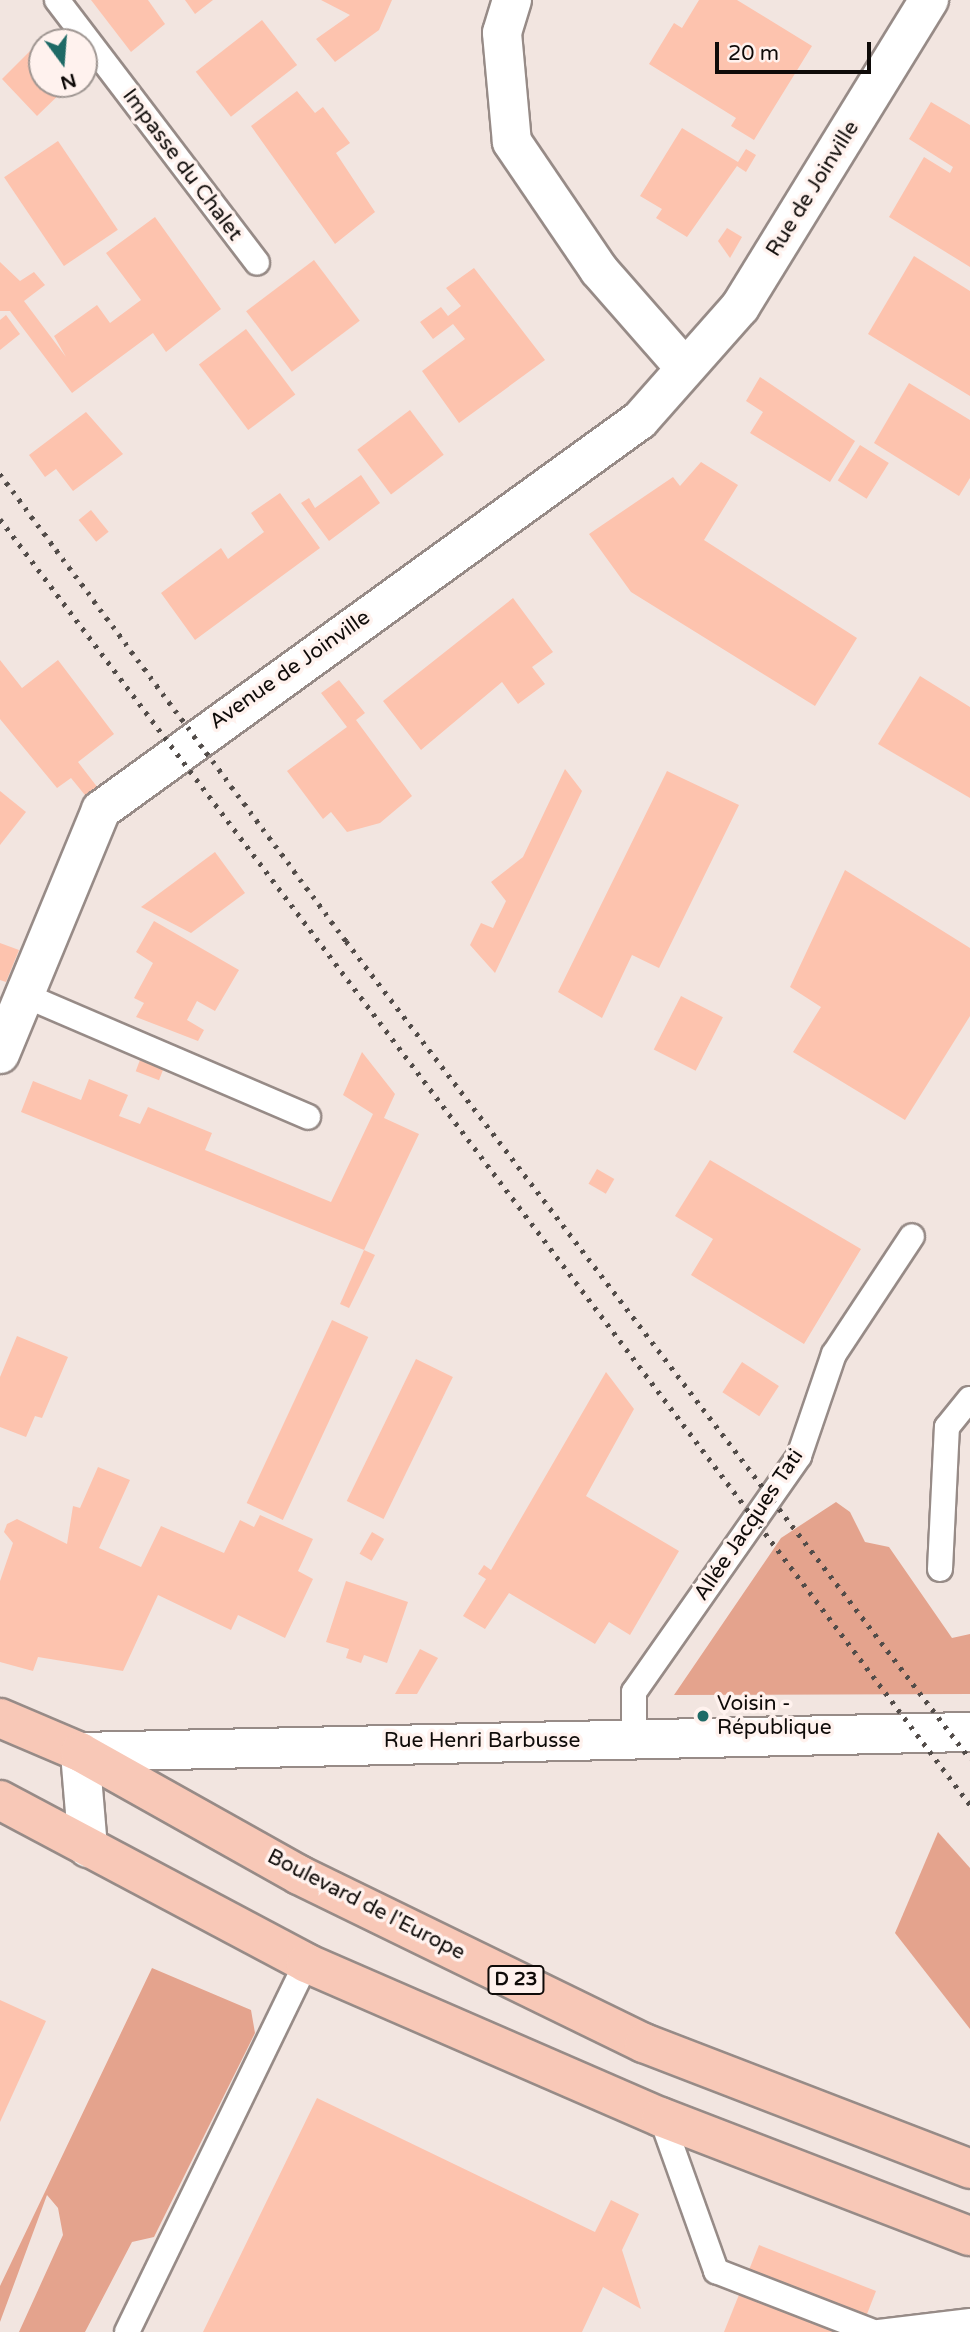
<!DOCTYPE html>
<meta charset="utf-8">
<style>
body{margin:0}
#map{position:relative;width:970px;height:2332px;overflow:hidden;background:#f2e5e0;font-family:"Varela Round",sans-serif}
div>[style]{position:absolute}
.green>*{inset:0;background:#e4a38d}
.building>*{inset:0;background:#fdc3ae;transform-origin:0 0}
.roads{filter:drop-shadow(2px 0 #978b87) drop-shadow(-2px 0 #978b87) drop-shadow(0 2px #978b87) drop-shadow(0 -2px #978b87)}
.service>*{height:24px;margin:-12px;padding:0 12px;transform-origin:12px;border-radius:12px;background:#fff}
.minor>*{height:38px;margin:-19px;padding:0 19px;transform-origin:19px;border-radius:19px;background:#fff}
.primary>*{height:38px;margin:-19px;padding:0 19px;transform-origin:19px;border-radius:19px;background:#f8c8b7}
.rail>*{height:5px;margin-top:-2.5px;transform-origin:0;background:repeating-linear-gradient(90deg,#524c49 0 3.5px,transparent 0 10.5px)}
.dots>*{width:19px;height:19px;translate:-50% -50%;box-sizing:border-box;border:4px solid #fff2ee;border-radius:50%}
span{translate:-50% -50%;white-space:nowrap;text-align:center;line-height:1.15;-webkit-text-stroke:7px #fff2ee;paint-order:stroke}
.shield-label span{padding:2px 5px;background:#fff2ee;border:2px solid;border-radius:5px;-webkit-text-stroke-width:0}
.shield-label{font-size:19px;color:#0f0b09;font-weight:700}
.street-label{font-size:21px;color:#0f0b09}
.poi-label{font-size:21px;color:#0f0b09}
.left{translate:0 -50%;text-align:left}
.north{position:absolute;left:28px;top:28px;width:70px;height:70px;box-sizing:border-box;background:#fff2ee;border:2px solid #9f9692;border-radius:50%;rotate:164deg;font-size:19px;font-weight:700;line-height:28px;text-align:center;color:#0f0b09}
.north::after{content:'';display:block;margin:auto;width:24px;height:32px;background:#1e6a66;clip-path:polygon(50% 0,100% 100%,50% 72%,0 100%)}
.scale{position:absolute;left:715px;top:42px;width:156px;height:32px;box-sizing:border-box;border:4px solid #0f0b09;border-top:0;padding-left:9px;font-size:21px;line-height:24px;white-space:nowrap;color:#0f0b09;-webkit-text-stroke:5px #fff2ee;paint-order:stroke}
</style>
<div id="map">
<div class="green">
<div style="clip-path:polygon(836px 1502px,850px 1512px,865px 1542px,889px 1547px,952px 1638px,970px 1634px,970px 1694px,674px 1695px,781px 1538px)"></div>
<div style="clip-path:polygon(938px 1832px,970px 1868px,970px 2029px,895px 1933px)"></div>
<div style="clip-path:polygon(152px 1968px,251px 2010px,255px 2033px,154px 2237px,132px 2242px,85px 2332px,19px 2332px,63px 2235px,58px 2208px,47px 2195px,0 2322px,0 2286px)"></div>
</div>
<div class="building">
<div style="clip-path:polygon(91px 0,148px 0,165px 24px,131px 52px)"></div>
<div style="clip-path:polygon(185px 0,213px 0,195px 14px)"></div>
<div style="clip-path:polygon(321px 0,392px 0,379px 30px,335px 62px,316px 39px,350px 15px)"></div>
<div style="clip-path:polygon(699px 0,737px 0,812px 46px,754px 140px,731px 126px,736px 118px,649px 64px,674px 23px,682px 28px)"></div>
<div style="left:262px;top:20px;width:57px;height:84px;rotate:52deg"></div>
<div style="clip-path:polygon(39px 42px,42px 84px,70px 84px,37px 116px,2px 79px)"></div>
<div style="clip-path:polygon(297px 91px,315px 113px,323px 107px,350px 143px,336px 153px,375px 212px,335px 244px,251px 126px)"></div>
<div style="clip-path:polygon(931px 102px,970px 125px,970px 267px,889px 217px,924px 157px,950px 173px,953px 167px,909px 139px)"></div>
<div style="clip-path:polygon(682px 128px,738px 162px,746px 149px,756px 155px,746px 172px,737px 166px,687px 237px,656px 218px,662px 209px,640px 196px)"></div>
<div style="left:58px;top:141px;width:107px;height:65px;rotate:56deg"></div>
<div style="clip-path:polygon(155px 217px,221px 309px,166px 352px,153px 333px,72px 393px,10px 311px,0 311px,0 262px,20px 281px,34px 272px,45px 285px,24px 301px,66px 357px,54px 336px,97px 305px,110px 323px,141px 300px,106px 253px)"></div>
<div style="clip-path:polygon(727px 228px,742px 237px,730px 258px,718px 241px)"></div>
<div style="clip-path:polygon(914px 256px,970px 291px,970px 396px,868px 334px)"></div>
<div style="left:314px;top:260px;width:76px;height:85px;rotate:53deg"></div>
<div style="clip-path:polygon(474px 268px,545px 360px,459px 423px,422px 371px,465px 339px,453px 324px,433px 339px,420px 322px,441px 307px,448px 316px,461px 306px,446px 288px)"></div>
<div style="clip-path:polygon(6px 315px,20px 334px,0 350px,0 320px)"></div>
<div style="left:246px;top:329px;width:82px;height:59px;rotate:53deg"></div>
<div style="clip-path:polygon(760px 377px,855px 441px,830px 482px,750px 433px,763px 412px,746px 401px)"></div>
<div style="clip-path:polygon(909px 383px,970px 420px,970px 478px,959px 496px,874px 443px)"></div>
<div style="left:410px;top:410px;width:56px;height:66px;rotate:53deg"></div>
<div style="clip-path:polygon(86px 412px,123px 454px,73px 491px,56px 469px,45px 477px,29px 455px)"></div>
<div style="left:860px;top:445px;width:34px;height:42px;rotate:32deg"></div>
<div style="clip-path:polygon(701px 462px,738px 485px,704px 540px,857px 638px,815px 706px,631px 592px,589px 534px,673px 477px,680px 486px)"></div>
<div style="clip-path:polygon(361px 475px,380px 503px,329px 541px,301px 503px,309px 498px,315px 508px)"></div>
<div style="clip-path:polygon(280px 493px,320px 548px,195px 640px,161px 593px,221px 548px,228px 559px,264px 532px,251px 513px)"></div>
<div style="left:91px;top:510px;width:28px;height:16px;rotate:51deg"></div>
<div style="clip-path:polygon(513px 598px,553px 652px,532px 667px,545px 684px,518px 704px,502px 682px,421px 750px,383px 701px)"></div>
<div style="clip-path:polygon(0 660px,22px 688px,58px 660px,114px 734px,78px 762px,98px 788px,89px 800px,71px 778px,57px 788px,0 719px)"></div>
<div style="clip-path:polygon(920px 676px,970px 707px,970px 798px,878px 744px)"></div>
<div style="clip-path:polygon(339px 680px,365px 713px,356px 720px,412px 796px,380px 823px,347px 832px,331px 812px,323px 819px,287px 771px,347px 727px,321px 693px)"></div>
<div style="clip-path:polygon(565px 769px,582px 791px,495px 973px,470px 945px,481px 923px,493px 928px,506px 901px,491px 882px,523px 857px)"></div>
<div style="clip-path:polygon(667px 771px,739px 805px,659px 968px,632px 955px,602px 1018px,558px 992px)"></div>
<div style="clip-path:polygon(0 791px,26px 812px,0 845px)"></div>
<div style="clip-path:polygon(215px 852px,245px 893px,191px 933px,141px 907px)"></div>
<div style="clip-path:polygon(845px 870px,970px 948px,970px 1016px,905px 1120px,793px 1052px,821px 1007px,790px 987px)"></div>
<div style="clip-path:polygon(154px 921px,239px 970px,215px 1011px,197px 1001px,187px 1020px,204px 1030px,198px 1041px,136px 1017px,144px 1003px,134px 998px,153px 963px,136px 952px)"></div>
<div style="clip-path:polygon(0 943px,19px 950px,6px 982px,0 980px)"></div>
<div style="left:681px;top:996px;width:47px;height:60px;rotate:27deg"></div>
<div style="clip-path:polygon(362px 1052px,395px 1094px,384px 1118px,419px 1134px,364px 1250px,21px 1112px,33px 1081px,81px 1100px,89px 1079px,128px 1095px,119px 1116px,140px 1124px,148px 1107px,212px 1133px,205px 1150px,331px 1202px,373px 1114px,343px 1095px)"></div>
<div style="left:140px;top:1060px;width:25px;height:12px;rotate:21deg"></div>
<div style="clip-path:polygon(710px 1160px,861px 1249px,804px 1344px,691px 1275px,713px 1239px,675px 1216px)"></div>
<div style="left:597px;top:1169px;width:20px;height:17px;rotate:30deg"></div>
<div style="clip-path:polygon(364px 1250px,375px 1255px,349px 1308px,340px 1304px)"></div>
<div style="left:332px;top:1320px;width:40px;height:202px;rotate:25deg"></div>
<div style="clip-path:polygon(17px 1336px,68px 1357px,42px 1418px,35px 1416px,26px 1437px,0 1427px,0 1377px)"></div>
<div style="left:416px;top:1359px;width:41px;height:158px;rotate:26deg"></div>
<div style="left:742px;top:1362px;width:44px;height:36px;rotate:33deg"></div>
<div style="clip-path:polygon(606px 1372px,634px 1409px,586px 1496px,679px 1551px,630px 1635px,609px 1622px,595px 1644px,509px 1593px,485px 1629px,463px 1616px,486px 1579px,478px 1574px,484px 1565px,491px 1570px)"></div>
<div style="clip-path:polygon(98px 1467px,130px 1480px,99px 1548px,141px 1567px,161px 1526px,224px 1553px,240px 1520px,254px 1527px,260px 1515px,313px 1539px,298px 1571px,313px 1579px,285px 1638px,238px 1615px,231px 1630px,158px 1595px,123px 1671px,38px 1657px,33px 1671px,0 1662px,0 1581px,13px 1543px,4px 1532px,7px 1524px,17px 1519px,67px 1544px,73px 1506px,80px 1508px)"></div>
<div style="left:372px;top:1532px;width:14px;height:25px;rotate:30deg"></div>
<div style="clip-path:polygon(346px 1581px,408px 1602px,387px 1663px,364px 1655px,361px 1663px,346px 1658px,349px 1649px,326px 1642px)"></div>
<div style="clip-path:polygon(420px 1649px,438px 1658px,417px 1694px,395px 1694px)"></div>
<div style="clip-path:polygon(0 2000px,46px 2021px,0 2122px)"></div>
<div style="clip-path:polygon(317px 2098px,595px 2232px,611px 2200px,639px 2214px,622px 2250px,641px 2309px,603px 2287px,582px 2332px,203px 2332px)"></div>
<div style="clip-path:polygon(759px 2245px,876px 2291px,860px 2332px,724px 2332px)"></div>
</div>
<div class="roads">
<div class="service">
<div style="left:57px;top:0;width:330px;rotate:52.7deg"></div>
<div style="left:24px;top:995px;width:309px;rotate:23.2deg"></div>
<div style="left:940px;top:1569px;width:142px;rotate:-87.2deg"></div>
<div style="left:947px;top:1427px;width:36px;rotate:-51deg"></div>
<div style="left:634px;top:1740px;width:48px;rotate:-90deg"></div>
<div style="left:634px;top:1692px;width:288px;rotate:-55deg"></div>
<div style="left:799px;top:1456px;width:108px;rotate:-71.1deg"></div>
<div style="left:834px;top:1354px;width:141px;rotate:-56.5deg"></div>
<div style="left:661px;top:2117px;width:164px;rotate:70.3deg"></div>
<div style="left:716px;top:2271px;width:168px;rotate:21.2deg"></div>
<div style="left:127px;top:2332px;width:410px;rotate:-64.1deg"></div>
<div style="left:879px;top:2332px;width:92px;rotate:-6.9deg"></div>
</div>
<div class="minor">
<div style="left:512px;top:0;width:34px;rotate:107deg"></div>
<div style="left:502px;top:33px;width:109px;rotate:84.8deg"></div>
<div style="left:512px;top:142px;width:155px;rotate:55.8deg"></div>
<div style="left:599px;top:270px;width:129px;rotate:48.8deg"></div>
<div style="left:0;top:1054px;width:264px;rotate:-67.5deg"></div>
<div style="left:101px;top:810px;width:665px;rotate:-35.89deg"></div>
<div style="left:640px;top:420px;width:151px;rotate:-48.5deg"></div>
<div style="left:740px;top:307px;width:361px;rotate:-58.4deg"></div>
<div style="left:88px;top:1848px;width:96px;rotate:-94.8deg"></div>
<div style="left:80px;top:1752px;width:890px;rotate:-1.29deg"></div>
</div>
<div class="primary">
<div style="left:0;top:1718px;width:87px;rotate:23deg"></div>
<div style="left:80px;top:1752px;width:251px;rotate:29.3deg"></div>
<div style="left:299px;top:1875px;width:384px;rotate:26deg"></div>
<div style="left:644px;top:2043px;width:350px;rotate:21.1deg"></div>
<div style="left:0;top:1800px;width:347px;rotate:28deg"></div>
<div style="left:306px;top:1963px;width:387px;rotate:23.5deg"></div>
<div style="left:661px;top:2117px;width:331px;rotate:21.1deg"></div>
</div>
</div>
<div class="rail">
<div style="left:0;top:474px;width:581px;rotate:53.47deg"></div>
<div style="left:346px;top:941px;width:1029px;rotate:52.66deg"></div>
<div style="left:0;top:519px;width:1611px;rotate:52.97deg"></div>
</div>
<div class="dots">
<div style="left:703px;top:1716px;background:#1e6a66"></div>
</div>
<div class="shield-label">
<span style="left:516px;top:1980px">D 23</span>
</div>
<div class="street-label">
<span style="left:182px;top:165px;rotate:53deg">Impasse du Chalet</span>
<span style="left:813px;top:189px;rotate:-58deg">Rue de Joinville</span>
<span style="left:290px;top:670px;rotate:-35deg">Avenue de Joinville</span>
<span style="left:749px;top:1525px;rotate:-56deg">Allée Jacques Tati</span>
<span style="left:482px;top:1741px">Rue Henri Barbusse</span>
<span style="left:366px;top:1905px;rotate:27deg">Boulevard de l'Europe</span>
</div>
<div class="poi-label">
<span class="left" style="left:717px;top:1716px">Voisin -<br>République</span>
</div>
<div class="north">N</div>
<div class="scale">20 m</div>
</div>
